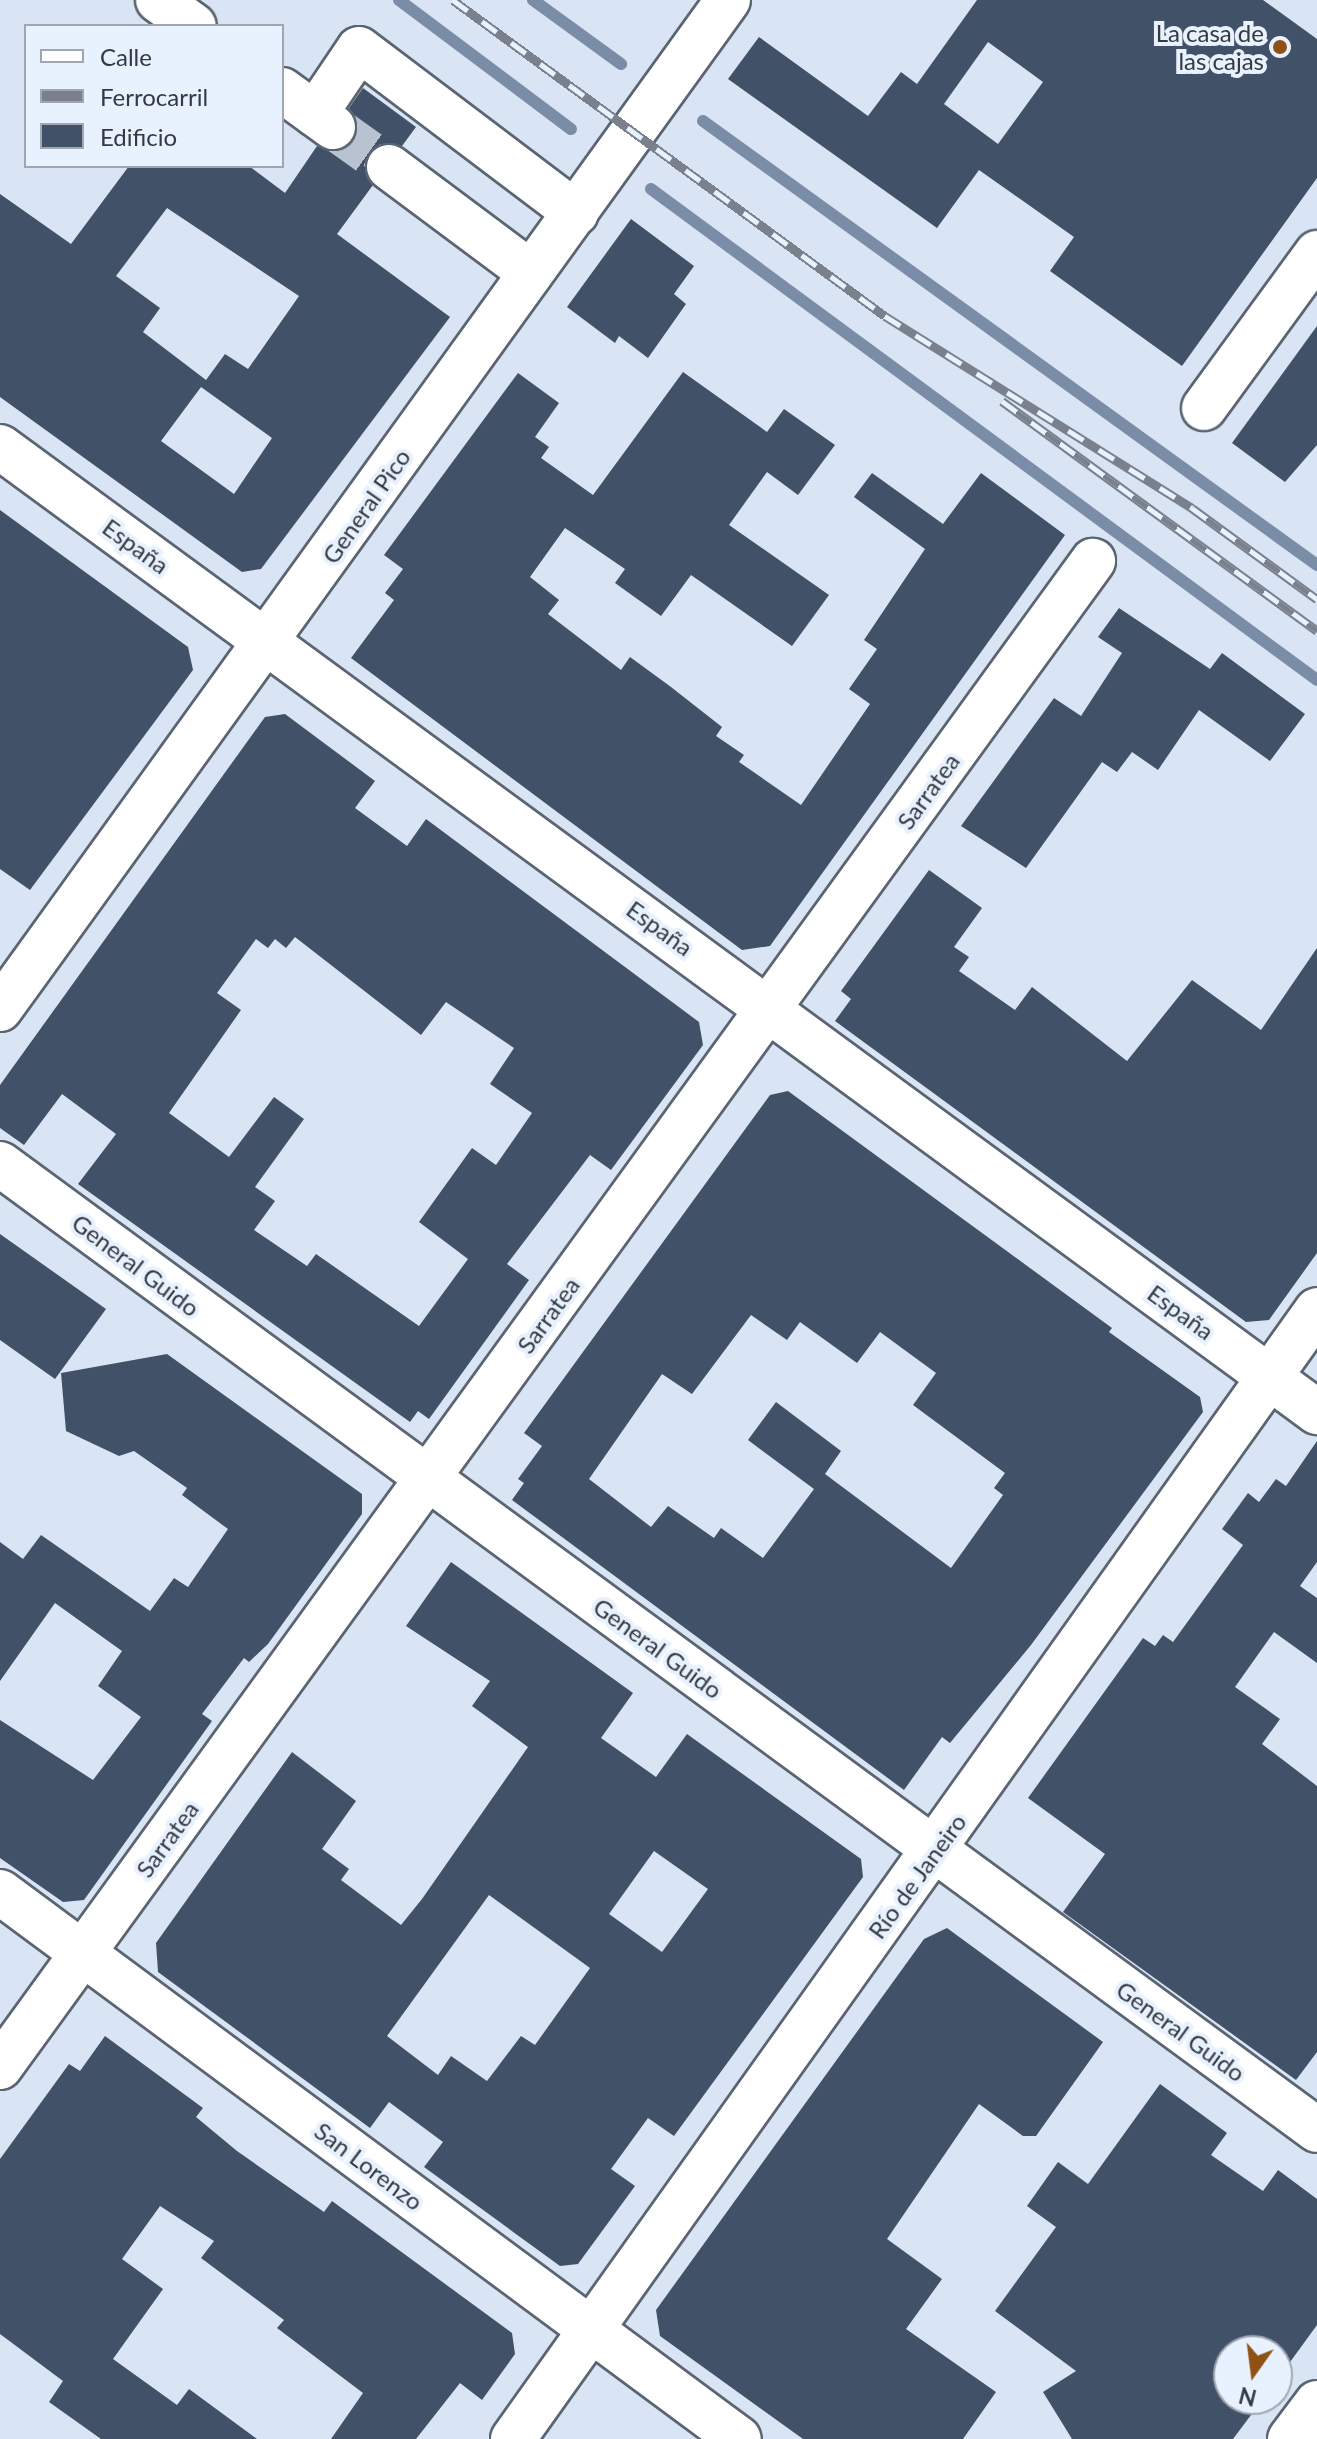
<!DOCTYPE html>
<meta charset="utf-8">
<style>
body{margin:0}
#map{position:relative;width:1317px;height:2439px;overflow:hidden;background:#d9e4f4;font-family:Lato,sans-serif}
div>[style]{position:absolute}
.stream>*{height:12px;margin:-6px;padding:0 6px;transform-origin:6px;border-radius:6px;background:#7b8da6}
.building>*{inset:0;background:#415168}
.minor-tunnel>*{height:44px;margin-top:-22px;transform-origin:0;background:repeating-linear-gradient(90deg,#b8c2d0 0 44px,transparent 0 66px)}
.roads{filter:drop-shadow(2px 0 #5b6572) drop-shadow(-2px 0 #5b6572) drop-shadow(0 2px #5b6572) drop-shadow(0 -2px #5b6572)}
.minor>*{height:44px;margin:-22px;padding:0 22px;transform-origin:22px;border-radius:22px;background:#fff}
.rail>*{height:9px;margin-top:-4.5px;transform-origin:0;background:repeating-linear-gradient(90deg,#e8f1fe 0 18px,#7a818c 0 36px);box-sizing:border-box;border-block:2px solid #7a818c}
.dots>*{width:22px;height:22px;translate:-50% -50%;box-sizing:border-box;border:4px solid #e8f1fe;border-radius:50%}
span{translate:-50% -50%;white-space:nowrap;text-align:center;line-height:1.15;-webkit-text-stroke:8px #e8f1fe;paint-order:stroke}
.poi-label{font-size:24px;color:#353940}
.right{translate:-100% -50%;text-align:right}
.street-label{font-size:24px;color:#353940}
.legend{position:absolute;left:24px;top:24px;width:260px;height:144px;box-sizing:border-box;background:#e8f1fe;border:2px solid #a0a7b2;margin:0;padding:10px 14px;list-style:none;font-size:24px;color:#353940}
.legend li{display:flex;align-items:center;gap:16px;height:40px}
.legend b{width:40px;border:2px solid #a0a7b2}
.north{position:absolute;left:1213px;top:2335px;width:80px;height:80px;box-sizing:border-box;background:#e8f1fe;border:2px solid #a0a7b2;border-radius:50%;rotate:194deg;font-size:22px;font-weight:700;line-height:32px;text-align:center;color:#353940}
.north::after{content:'';display:block;margin:auto;width:28px;height:36px;background:#905117;clip-path:polygon(50% 0,100% 100%,50% 72%,0 100%)}
</style>
<div id="map">
<div class="stream">
<div style="left:399px;top:0;width:215px;rotate:36.9deg"></div>
<div style="left:533px;top:0;width:109px;rotate:36deg"></div>
<div style="left:703px;top:121px;width:758px;rotate:35.87deg"></div>
<div style="left:651px;top:189px;width:827px;rotate:36.4deg"></div>
</div>
<div class="building">
<div style="clip-path:polygon(evenodd,977px 0,1263px 0,1317px 39px,1317px 178px,1182px 366px,1050px 271px,1074px 237px,979px 170px,937px 228px,728px 79px,759px 37px,868px 116px,901px 72px,917px 84px,977px 0,988px 42px,1043px 82px,998px 144px,944px 104px,988px 42px)"></div>
<div style="clip-path:polygon(evenodd,363px 88px,416px 127px,402px 146px,380px 144px,369px 153px,364px 165px,373px 185px,337px 234px,450px 317px,261px 569px,242px 572px,0 397px,0 194px,71px 244px,129px 166px,249px 166px,285px 193px,317px 146px,331px 152px,353px 142px,358px 129px,349px 108px,363px 88px,167px 208px,299px 296px,248px 369px,225px 354px,206px 380px,143px 332px,160px 308px,116px 276px,167px 208px,363px 88px,201px 387px,272px 438px,234px 494px,161px 441px,201px 387px)"></div>
<div style="clip-path:polygon(631px 219px,694px 266px,674px 294px,686px 304px,648px 358px,619px 336px,615px 343px,567px 307px)"></div>
<div style="clip-path:polygon(1317px 326px,1317px 445px,1285px 482px,1232px 443px)"></div>
<div style="clip-path:polygon(683px 372px,767px 432px,784px 409px,835px 445px,798px 495px,767px 472px,729px 525px,829px 595px,792px 646px,691px 575px,661px 616px,615px 583px,625px 569px,565px 528px,530px 577px,559px 600px,548px 614px,621px 670px,630px 657px,671px 687px,722px 727px,716px 736px,744px 755px,739px 762px,801px 805px,870px 704px,849px 689px,877px 649px,864px 640px,925px 549px,854px 497px,872px 473px,943px 524px,981px 473px,1065px 535px,770px 946px,742px 950px,351px 658px,394px 600px,385px 593px,403px 569px,384px 555px,518px 373px,559px 403px,535px 437px,549px 447px,541px 458px,593px 495px)"></div>
<div style="clip-path:polygon(0 510px,188px 647px,193px 670px,30px 890px,0 869px)"></div>
<div style="clip-path:polygon(1119px 608px,1210px 669px,1222px 653px,1305px 714px,1270px 761px,1199px 710px,1158px 770px,1132px 752px,1117px 772px,1102px 762px,1026px 868px,961px 826px,1054px 698px,1081px 716px,1122px 653px,1098px 637px)"></div>
<div style="clip-path:polygon(evenodd,285px 714px,375px 781px,355px 808px,407px 846px,426px 819px,699px 1022px,703px 1045px,611px 1170px,590px 1155px,507px 1264px,529px 1280px,429px 1419px,418px 1411px,410px 1422px,78px 1184px,116px 1134px,62px 1094px,24px 1145px,0 1128px,0 1085px,265px 717px,285px 714px,295px 937px,421px 1035px,446px 1002px,514px 1048px,490px 1084px,532px 1113px,496px 1165px,472px 1148px,419px 1222px,468px 1259px,419px 1326px,316px 1254px,307px 1266px,254px 1230px,275px 1201px,255px 1187px,304px 1119px,274px 1097px,229px 1157px,169px 1113px,241px 1010px,217px 993px,256px 939px,268px 948px,275px 939px,286px 948px,295px 937px)"></div>
<div style="clip-path:polygon(929px 870px,982px 908px,954px 947px,969px 957px,959px 971px,1015px 1010px,1032px 987px,1127px 1061px,1192px 980px,1261px 1030px,1317px 948px,1317px 1253px,1269px 1320px,1246px 1322px,835px 1021px,851px 999px,841px 991px)"></div>
<div style="clip-path:polygon(evenodd,788px 1091px,1112px 1328px,1109px 1332px,1200px 1397px,1203px 1412px,1031px 1645px,950px 1743px,942px 1737px,904px 1790px,512px 1500px,524px 1483px,518px 1479px,542px 1446px,524px 1433px,770px 1095px,788px 1091px,751px 1315px,787px 1340px,800px 1322px,857px 1363px,880px 1332px,936px 1373px,913px 1405px,1005px 1473px,994px 1488px,1003px 1495px,951px 1568px,825px 1474px,841px 1451px,776px 1402px,748px 1440px,814px 1489px,763px 1558px,721px 1528px,714px 1538px,668px 1506px,651px 1527px,589px 1479px,662px 1374px,692px 1394px,751px 1315px)"></div>
<div style="clip-path:polygon(0 1234px,106px 1309px,55px 1379px,0 1340px)"></div>
<div style="clip-path:polygon(167px 1354px,362px 1494px,362px 1514px,268px 1644px,249px 1662px,244px 1658px,202px 1714px,212px 1721px,84px 1900px,63px 1902px,0 1858px,0 1720px,93px 1780px,141px 1717px,98px 1686px,122px 1651px,55px 1603px,0 1681px,0 1542px,23px 1559px,41px 1535px,150px 1611px,174px 1578px,188px 1587px,228px 1529px,182px 1495px,187px 1488px,134px 1451px,119px 1456px,66px 1431px,61px 1373px)"></div>
<div style="clip-path:polygon(1317px 1441px,1317px 1562px,1300px 1586px,1317px 1598px,1317px 1663px,1274px 1632px,1235px 1687px,1280px 1719px,1262px 1744px,1317px 1786px,1317px 2052px,1296px 2080px,1063px 1912px,1105px 1854px,1028px 1798px,1143px 1638px,1155px 1646px,1163px 1635px,1173px 1642px,1243px 1545px,1222px 1529px,1248px 1493px,1259px 1502px,1276px 1479px,1286px 1486px)"></div>
<div style="clip-path:polygon(evenodd,451px 1562px,633px 1693px,601px 1738px,656px 1777px,687px 1734px,861px 1859px,863px 1877px,674px 2136px,648px 2118px,611px 2169px,635px 2186px,578px 2264px,560px 2266px,424px 2167px,443px 2142px,389px 2102px,370px 2128px,158px 1972px,156px 1943px,292px 1752px,356px 1801px,322px 1849px,349px 1869px,341px 1880px,401px 1925px,422px 1899px,528px 1747px,472px 1706px,490px 1681px,406px 1626px,451px 1562px,654px 1851px,708px 1889px,662px 1952px,609px 1914px,654px 1851px,451px 1562px,489px 1895px,590px 1968px,535px 2045px,521px 2036px,487px 2081px,451px 2056px,438px 2075px,387px 2036px,489px 1895px)"></div>
<div style="clip-path:polygon(947px 1928px,1103px 2042px,1036px 2136px,1023px 2136px,979px 2104px,887px 2239px,942px 2279px,906px 2329px,996px 2392px,963px 2439px,803px 2439px,660px 2336px,656px 2310px,924px 1939px)"></div>
<div style="clip-path:polygon(105px 2036px,203px 2108px,196px 2117px,237px 2151px,324px 2212px,332px 2201px,512px 2333px,515px 2354px,482px 2400px,460px 2383px,416px 2439px,331px 2439px,363px 2393px,277px 2328px,284px 2320px,201px 2258px,214px 2241px,160px 2206px,122px 2259px,163px 2289px,113px 2359px,177px 2405px,189px 2389px,257px 2439px,101px 2439px,49px 2402px,63px 2381px,0 2334px,0 2159px,69px 2064px,80px 2071px)"></div>
<div style="clip-path:polygon(1160px 2084px,1227px 2133px,1211px 2155px,1263px 2191px,1278px 2170px,1317px 2199px,1317px 2325px,1277px 2380px,1277px 2351px,1229px 2351px,1229px 2399px,1263px 2399px,1233px 2439px,1072px 2439px,1043px 2392px,1076px 2371px,995px 2311px,1056px 2227px,1027px 2206px,1058px 2162px,1088px 2184px)"></div>
</div>
<div class="minor-tunnel">
<div style="left:333px;top:127px;width:69px;rotate:35.5deg"></div>
</div>
<div class="roads">
<div class="minor">
<div style="left:158px;top:0;width:44px;rotate:35.8deg"></div>
<div style="left:282px;top:90px;width:63px;rotate:36deg"></div>
<div style="left:315px;top:114px;width:78px;rotate:-55.9deg"></div>
<div style="left:359px;top:49px;width:272px;rotate:37.1deg"></div>
<div style="left:389px;top:167px;width:177px;rotate:36.7deg"></div>
<div style="left:1204px;top:408px;width:192px;rotate:-53.9deg"></div>
<div style="left:0;top:447px;width:1633px;rotate:36.23deg"></div>
<div style="left:0;top:1009px;width:1244px;rotate:-54.19deg"></div>
<div style="left:0;top:1164px;width:1633px;rotate:36.26deg"></div>
<div style="left:0;top:1892px;width:919px;rotate:36.51deg"></div>
<div style="left:0;top:2067px;width:1861px;rotate:-54.03deg"></div>
<div style="left:513px;top:2439px;width:1386px;rotate:-54.54deg"></div>
<div style="left:1290px;top:2439px;width:45px;rotate:-53.1deg"></div>
</div>
</div>
<div class="rail">
<div style="left:453px;top:0;width:535px;rotate:36.18deg"></div>
<div style="left:885px;top:316px;width:362px;rotate:32deg"></div>
<div style="left:1192px;top:508px;width:155px;rotate:36.1deg"></div>
<div style="left:1002px;top:401px;width:390px;rotate:36.1deg"></div>
</div>
<div class="dots">
<div style="left:1280px;top:47px;background:#905117"></div>
</div>
<div class="poi-label">
<span class="right" style="left:1264px;top:47px">La casa de<br>las cajas</span>
</div>
<div class="street-label">
<span style="left:366px;top:506px;rotate:-55deg">General Pico</span>
<span style="left:136px;top:546px;rotate:36deg">España</span>
<span style="left:928px;top:791px;rotate:-54deg">Sarratea</span>
<span style="left:660px;top:928px;rotate:36deg">España</span>
<span style="left:136px;top:1265px;rotate:37deg">General Guido</span>
<span style="left:1181px;top:1312px;rotate:36deg">España</span>
<span style="left:548px;top:1315px;rotate:-54deg">Sarratea</span>
<span style="left:658px;top:1648px;rotate:36deg">General Guido</span>
<span style="left:167px;top:1839px;rotate:-54deg">Sarratea</span>
<span style="left:917px;top:1876px;rotate:-54deg">Río de Janeiro</span>
<span style="left:1181px;top:2031px;rotate:36deg">General Guido</span>
<span style="left:369px;top:2166px;rotate:37deg">San Lorenzo</span>
</div>
<ul class="legend">
<li><b style="height:10px;background:#fff"></b>Calle</li>
<li><b style="height:10px;background:#7a818c"></b>Ferrocarril</li>
<li><b style="height:22px;background:#415168"></b>Edificio</li>
</ul>
<div class="north">N</div>
</div>
